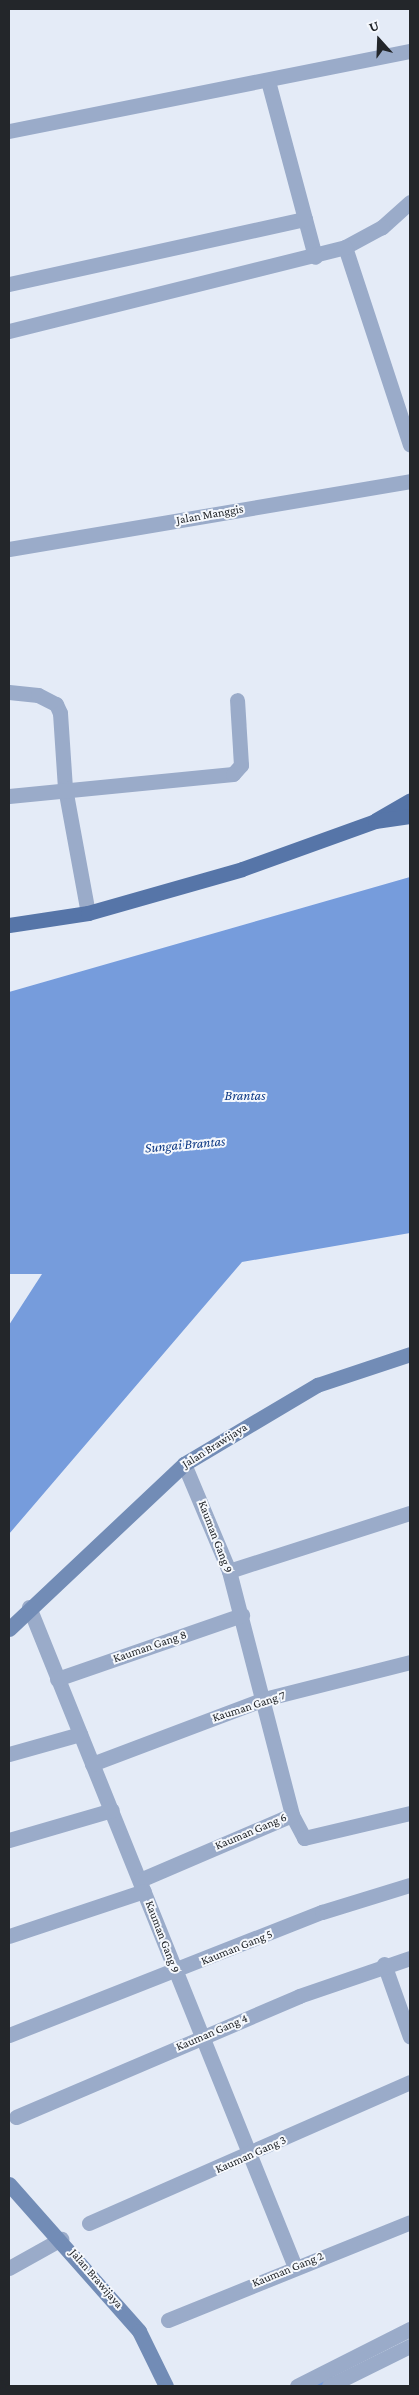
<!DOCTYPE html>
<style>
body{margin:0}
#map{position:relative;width:419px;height:2395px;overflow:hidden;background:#e4ebf7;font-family:"Crimson Pro",serif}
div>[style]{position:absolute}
.water>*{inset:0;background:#769cdc}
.stream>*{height:5.5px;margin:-2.75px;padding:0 2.75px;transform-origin:2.75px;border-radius:2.75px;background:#769cdc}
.minor>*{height:15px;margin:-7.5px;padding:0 7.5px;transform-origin:7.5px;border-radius:7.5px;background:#9aabc9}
.secondary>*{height:15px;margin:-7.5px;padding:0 7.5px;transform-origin:7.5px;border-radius:7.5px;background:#728cb6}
.primary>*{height:15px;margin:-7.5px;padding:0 7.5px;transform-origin:7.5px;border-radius:7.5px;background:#5675a8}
span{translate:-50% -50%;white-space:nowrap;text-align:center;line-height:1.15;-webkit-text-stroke:4px #f5f8fd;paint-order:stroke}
.street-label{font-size:12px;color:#23262a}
.water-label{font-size:14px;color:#0f3a85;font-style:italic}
.frame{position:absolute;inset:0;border:10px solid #23262a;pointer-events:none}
.north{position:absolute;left:354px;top:15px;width:50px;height:50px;-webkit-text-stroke:4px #f5f8fd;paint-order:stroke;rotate:340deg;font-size:14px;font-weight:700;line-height:20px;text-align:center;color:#23262a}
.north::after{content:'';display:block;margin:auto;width:18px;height:22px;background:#23262a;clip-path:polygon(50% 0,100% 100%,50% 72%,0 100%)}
</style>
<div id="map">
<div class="water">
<div style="clip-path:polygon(410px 877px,410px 1233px,242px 1262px,9px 1534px,9px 1325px,42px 1274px,9px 1274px,9px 992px)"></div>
</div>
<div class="stream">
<div style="left:315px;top:2386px;width:16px;rotate:-27deg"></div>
</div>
<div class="minor">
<div style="left:9px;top:131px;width:409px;rotate:-11.3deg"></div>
<div style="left:410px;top:202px;width:38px;rotate:138deg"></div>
<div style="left:382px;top:227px;width:42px;rotate:151.6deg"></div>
<div style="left:345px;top:247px;width:208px;rotate:71.8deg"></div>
<div style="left:305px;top:219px;width:39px;rotate:75deg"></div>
<div style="left:9px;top:284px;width:303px;rotate:-12.4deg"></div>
<div style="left:305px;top:219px;width:143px;rotate:-105deg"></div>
<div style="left:9px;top:331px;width:346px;rotate:-14deg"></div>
<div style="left:9px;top:549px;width:407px;rotate:-9.6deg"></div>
<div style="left:9px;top:692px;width:29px;rotate:6deg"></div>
<div style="left:38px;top:695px;width:20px;rotate:27deg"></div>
<div style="left:56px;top:704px;width:10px;rotate:66deg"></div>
<div style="left:60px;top:713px;width:75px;rotate:86.2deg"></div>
<div style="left:65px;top:788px;width:127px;rotate:79.6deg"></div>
<div style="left:9px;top:796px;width:225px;rotate:-5.6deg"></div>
<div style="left:233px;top:774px;width:12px;rotate:-48deg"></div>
<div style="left:241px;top:765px;width:65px;rotate:-93.5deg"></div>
<div style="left:184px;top:1464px;width:116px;rotate:67.2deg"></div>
<div style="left:229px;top:1571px;width:252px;rotate:75.5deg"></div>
<div style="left:292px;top:1815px;width:26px;rotate:62deg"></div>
<div style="left:304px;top:1838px;width:109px;rotate:-13.3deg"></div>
<div style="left:229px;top:1571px;width:190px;rotate:-17.8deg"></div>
<div style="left:29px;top:1607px;width:712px;rotate:68.05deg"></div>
<div style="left:57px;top:1679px;width:196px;rotate:-19.1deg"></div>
<div style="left:9px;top:1754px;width:74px;rotate:-15.7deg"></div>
<div style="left:92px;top:1764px;width:184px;rotate:-20.7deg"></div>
<div style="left:264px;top:1699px;width:151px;rotate:-14.2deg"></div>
<div style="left:9px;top:1840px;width:107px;rotate:-16.2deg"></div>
<div style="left:140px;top:1880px;width:165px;rotate:-23.2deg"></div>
<div style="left:9px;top:1936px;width:142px;rotate:-18.4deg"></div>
<div style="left:384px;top:1964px;width:77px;rotate:70.4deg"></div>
<div style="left:9px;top:2035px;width:336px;rotate:-21.5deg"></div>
<div style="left:322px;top:1912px;width:92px;rotate:-17.1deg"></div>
<div style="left:16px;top:2117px;width:308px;rotate:-23.1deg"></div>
<div style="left:299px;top:1996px;width:117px;rotate:-18.9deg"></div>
<div style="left:89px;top:2223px;width:351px;rotate:-23.7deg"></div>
<div style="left:9px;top:2268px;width:60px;rotate:-29.1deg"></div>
<div style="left:168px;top:2320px;width:261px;rotate:-22deg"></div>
<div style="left:297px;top:2386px;width:127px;rotate:-26.8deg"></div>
<div style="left:329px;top:2386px;width:90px;rotate:-26.3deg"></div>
</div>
<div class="secondary">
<div style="left:9px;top:1629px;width:241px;rotate:-43.3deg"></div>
<div style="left:184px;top:1464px;width:155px;rotate:-30.7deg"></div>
<div style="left:317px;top:1385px;width:98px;rotate:-18.4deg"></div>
<div style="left:9px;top:2184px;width:196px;rotate:48.5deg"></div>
<div style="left:139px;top:2331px;width:61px;rotate:63.9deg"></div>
</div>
<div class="primary">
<div style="left:376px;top:820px;width:39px;rotate:-30deg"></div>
<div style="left:9px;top:925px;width:80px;rotate:-8.6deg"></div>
<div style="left:88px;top:913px;width:160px;rotate:-15.9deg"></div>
<div style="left:242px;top:869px;width:141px;rotate:-19.8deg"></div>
<div style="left:375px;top:821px;width:35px;rotate:-8deg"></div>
</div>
<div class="street-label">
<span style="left:210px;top:515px;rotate:-10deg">Jalan Manggis</span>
<span style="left:215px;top:1446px;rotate:-32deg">Jalan Brawijaya</span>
<span style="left:215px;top:1537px;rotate:69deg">Kauman Gang 9</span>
<span style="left:150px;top:1647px;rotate:-19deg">Kauman Gang 8</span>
<span style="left:249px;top:1707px;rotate:-18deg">Kauman Gang 7</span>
<span style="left:251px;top:1832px;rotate:-23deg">Kauman Gang 6</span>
<span style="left:162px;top:1937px;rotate:69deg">Kauman Gang 9</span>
<span style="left:237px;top:1948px;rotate:-22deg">Kauman Gang 5</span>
<span style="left:212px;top:2033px;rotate:-23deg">Kauman Gang 4</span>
<span style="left:251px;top:2155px;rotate:-24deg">Kauman Gang 3</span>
<span style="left:288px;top:2270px;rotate:-22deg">Kauman Gang 2</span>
<span style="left:96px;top:2279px;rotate:49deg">Jalan Brawijaya</span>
</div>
<div class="water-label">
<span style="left:245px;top:1095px">Brantas</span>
<span style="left:185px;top:1144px;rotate:-5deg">Sungai Brantas</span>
</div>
<div class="frame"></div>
<div class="north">U</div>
</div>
